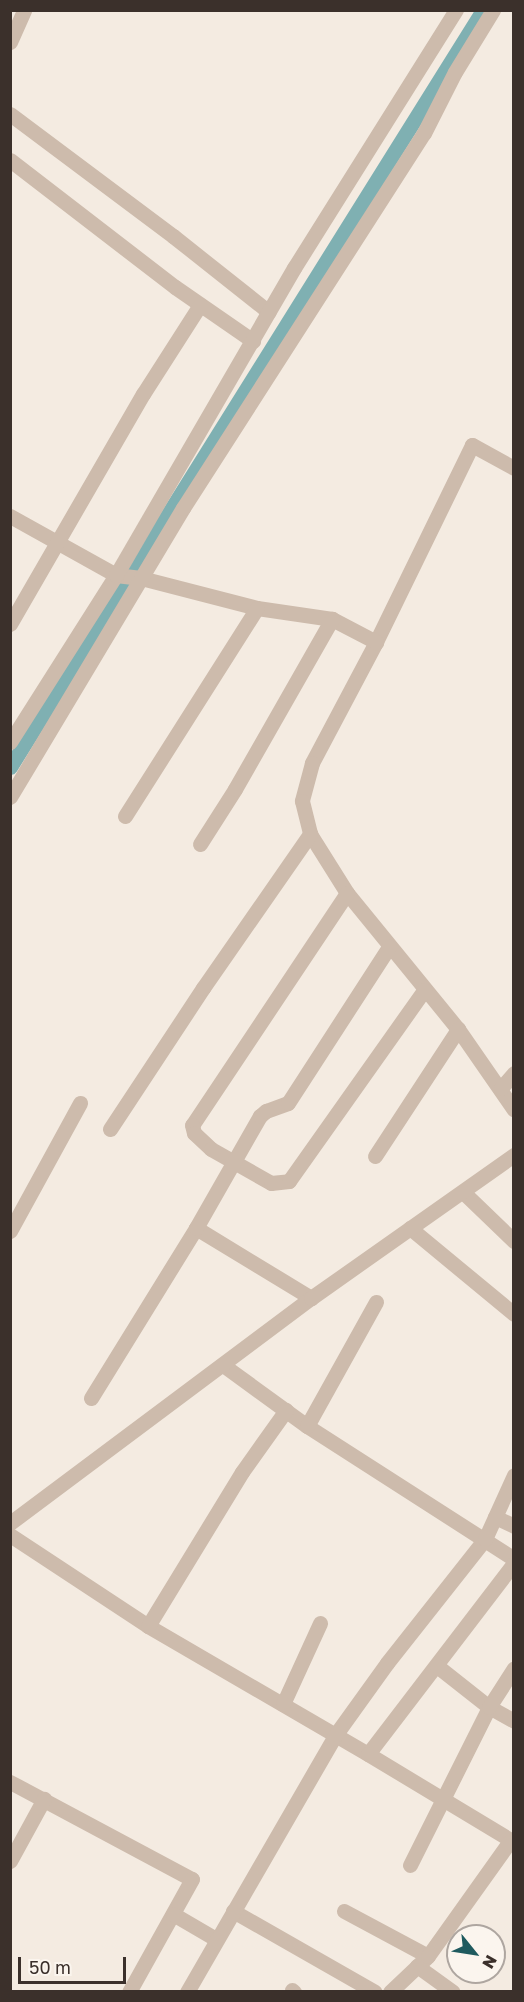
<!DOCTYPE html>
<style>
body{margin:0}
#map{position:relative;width:524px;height:2002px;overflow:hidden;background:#f4ebe1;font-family:"Golos Text",sans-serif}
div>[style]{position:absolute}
.canal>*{height:15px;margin:-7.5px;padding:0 7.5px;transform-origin:7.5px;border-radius:7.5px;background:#7fb0b2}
.minor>*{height:15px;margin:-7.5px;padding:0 7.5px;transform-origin:7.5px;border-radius:7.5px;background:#cdbbac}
.tertiary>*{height:15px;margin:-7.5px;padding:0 7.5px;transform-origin:7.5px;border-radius:7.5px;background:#cdbbac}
span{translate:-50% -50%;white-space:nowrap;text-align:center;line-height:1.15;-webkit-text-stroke:4.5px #fbf5ee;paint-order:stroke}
.frame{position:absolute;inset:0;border:12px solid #3b302b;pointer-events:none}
.north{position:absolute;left:446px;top:1924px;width:60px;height:60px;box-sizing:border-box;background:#fbf5ee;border:2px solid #aea6a0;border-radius:50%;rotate:120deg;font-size:16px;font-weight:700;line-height:24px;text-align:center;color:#3b302b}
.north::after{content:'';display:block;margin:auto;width:21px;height:27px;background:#1f5a5e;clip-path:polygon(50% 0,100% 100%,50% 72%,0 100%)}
.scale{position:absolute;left:18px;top:1957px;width:108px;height:27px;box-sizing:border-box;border:3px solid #3b302b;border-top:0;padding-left:8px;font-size:18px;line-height:21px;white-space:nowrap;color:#3b302b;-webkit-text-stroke:4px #fbf5ee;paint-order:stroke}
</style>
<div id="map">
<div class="canal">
<div style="left:10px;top:767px;width:893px;rotate:-58deg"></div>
</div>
<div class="minor">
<div style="left:10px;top:42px;width:35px;rotate:-66deg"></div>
<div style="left:10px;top:114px;width:204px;rotate:36.8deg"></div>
<div style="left:173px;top:236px;width:122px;rotate:38.4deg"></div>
<div style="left:10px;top:160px;width:208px;rotate:37.6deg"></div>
<div style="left:175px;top:287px;width:95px;rotate:34.7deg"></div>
<div style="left:514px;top:468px;width:48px;rotate:-151.3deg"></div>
<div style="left:472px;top:445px;width:219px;rotate:116deg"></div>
<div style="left:376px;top:642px;width:137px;rotate:117.9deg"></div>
<div style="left:312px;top:763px;width:39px;rotate:105deg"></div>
<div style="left:302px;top:801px;width:34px;rotate:76deg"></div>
<div style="left:310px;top:834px;width:70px;rotate:57.9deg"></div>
<div style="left:347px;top:893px;width:176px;rotate:50.8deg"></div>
<div style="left:458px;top:1029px;width:98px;rotate:55.3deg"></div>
<div style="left:10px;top:516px;width:121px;rotate:29.1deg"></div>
<div style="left:116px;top:575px;width:25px;rotate:7deg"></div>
<div style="left:141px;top:578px;width:120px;rotate:14.5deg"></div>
<div style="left:257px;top:608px;width:76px;rotate:8.3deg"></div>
<div style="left:332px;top:619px;width:50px;rotate:27.6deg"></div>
<div style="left:10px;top:624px;width:266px;rotate:-60deg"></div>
<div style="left:143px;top:394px;width:106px;rotate:-57.4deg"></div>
<div style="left:10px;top:742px;width:198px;rotate:-57.6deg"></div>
<div style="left:116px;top:575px;width:355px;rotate:-59.9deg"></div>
<div style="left:294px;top:268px;width:305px;rotate:-57.9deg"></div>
<div style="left:10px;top:797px;width:337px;rotate:-59.1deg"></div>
<div style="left:183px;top:508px;width:446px;rotate:-57.3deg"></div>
<div style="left:424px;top:133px;width:68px;rotate:-63.1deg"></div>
<div style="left:455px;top:72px;width:73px;rotate:-58.5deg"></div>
<div style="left:125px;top:816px;width:246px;rotate:-57.6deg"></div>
<div style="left:200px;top:844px;width:65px;rotate:-57.5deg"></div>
<div style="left:235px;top:789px;width:196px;rotate:-60.3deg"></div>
<div style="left:347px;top:893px;width:279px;rotate:123.7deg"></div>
<div style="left:192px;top:1125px;width:8px;rotate:76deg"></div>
<div style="left:194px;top:1133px;width:23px;rotate:43deg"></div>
<div style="left:211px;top:1149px;width:69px;rotate:29.5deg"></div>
<div style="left:271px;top:1183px;width:18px;rotate:-6deg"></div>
<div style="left:289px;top:1181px;width:234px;rotate:-54.7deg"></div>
<div style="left:501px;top:1088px;width:20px;rotate:-49deg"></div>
<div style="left:110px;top:1129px;width:169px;rotate:-56.6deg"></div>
<div style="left:203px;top:988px;width:188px;rotate:-55.2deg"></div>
<div style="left:375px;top:1156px;width:152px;rotate:-56.8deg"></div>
<div style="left:463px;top:1192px;width:71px;rotate:43.9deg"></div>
<div style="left:196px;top:1228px;width:135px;rotate:31.3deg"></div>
<div style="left:410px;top:1228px;width:135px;rotate:39.6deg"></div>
<div style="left:10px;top:1231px;width:146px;rotate:-61.3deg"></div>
<div style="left:223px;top:1365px;width:104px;rotate:36deg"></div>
<div style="left:307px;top:1426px;width:246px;rotate:32.7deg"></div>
<div style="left:91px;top:1398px;width:200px;rotate:-58.3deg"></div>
<div style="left:196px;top:1228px;width:129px;rotate:-60.3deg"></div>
<div style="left:260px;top:1116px;width:8px;rotate:-40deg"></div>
<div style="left:266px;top:1111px;width:23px;rotate:-20deg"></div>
<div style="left:288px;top:1103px;width:186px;rotate:-57.1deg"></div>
<div style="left:307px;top:1426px;width:142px;rotate:-60.9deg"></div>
<div style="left:495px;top:1517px;width:21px;rotate:25deg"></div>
<div style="left:10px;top:1535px;width:165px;rotate:33.4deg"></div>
<div style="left:148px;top:1626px;width:255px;rotate:30.2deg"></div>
<div style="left:514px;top:1563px;width:240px;rotate:127.4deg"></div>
<div style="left:368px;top:1754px;width:170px;rotate:31.1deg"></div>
<div style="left:148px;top:1626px;width:180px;rotate:-58.6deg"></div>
<div style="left:242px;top:1472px;width:76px;rotate:-54.6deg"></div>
<div style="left:437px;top:1666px;width:66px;rotate:38.3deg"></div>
<div style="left:489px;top:1707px;width:29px;rotate:29deg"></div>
<div style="left:283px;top:1704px;width:89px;rotate:-65.4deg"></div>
<div style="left:10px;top:1782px;width:206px;rotate:28.1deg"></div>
<div style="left:192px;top:1879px;width:129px;rotate:119.1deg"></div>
<div style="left:10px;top:1861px;width:71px;rotate:-61.3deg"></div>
<div style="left:410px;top:1865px;width:177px;rotate:-63.4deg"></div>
<div style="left:489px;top:1707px;width:46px;rotate:-57.3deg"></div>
<div style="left:233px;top:1911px;width:163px;rotate:29.7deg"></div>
<div style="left:344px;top:1911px;width:95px;rotate:28.2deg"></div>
<div style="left:173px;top:1914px;width:50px;rotate:30.2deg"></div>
<div style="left:417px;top:1966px;width:44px;rotate:35.8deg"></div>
<div style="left:292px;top:1990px;width:3px;rotate:45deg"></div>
<div style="left:187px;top:1992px;width:298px;rotate:-60deg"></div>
<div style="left:336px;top:1734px;width:87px;rotate:-54.3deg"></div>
<div style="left:387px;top:1663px;width:158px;rotate:-51.7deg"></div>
<div style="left:485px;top:1539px;width:70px;rotate:-65.6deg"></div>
<div style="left:390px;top:1992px;width:52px;rotate:-43.5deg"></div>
<div style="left:428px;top:1956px;width:141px;rotate:-54.5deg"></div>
</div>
<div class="tertiary">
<div style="left:10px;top:1523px;width:376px;rotate:-36.8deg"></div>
<div style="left:311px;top:1298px;width:248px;rotate:-35.2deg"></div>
</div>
<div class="frame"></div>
<div class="north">N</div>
<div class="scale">50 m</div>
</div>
